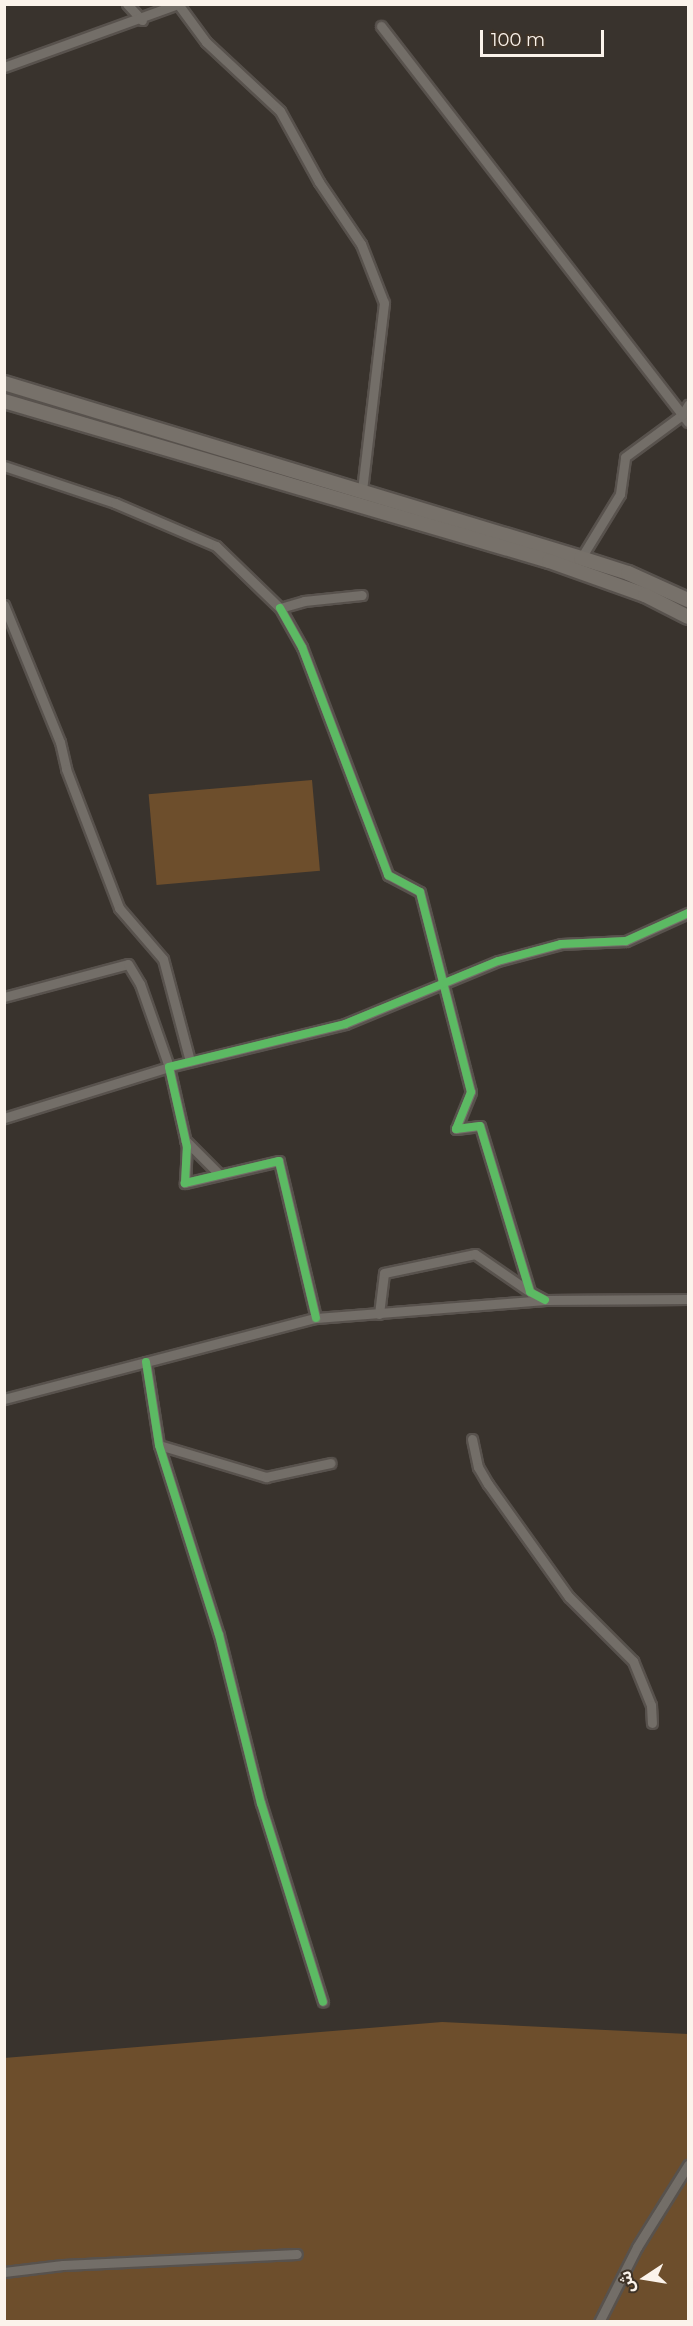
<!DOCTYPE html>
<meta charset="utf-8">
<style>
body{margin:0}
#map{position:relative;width:693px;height:2326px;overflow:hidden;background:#39332d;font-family:Montserrat,"Noto Sans Arabic",sans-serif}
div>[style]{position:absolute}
.green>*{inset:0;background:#6d4e2c;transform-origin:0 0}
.roads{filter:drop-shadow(2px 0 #58524d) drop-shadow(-2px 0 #58524d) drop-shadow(0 2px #58524d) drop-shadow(0 -2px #58524d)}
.minor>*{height:9px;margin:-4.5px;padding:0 4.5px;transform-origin:4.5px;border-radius:4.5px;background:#736e68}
.secondary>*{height:14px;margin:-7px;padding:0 7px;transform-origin:7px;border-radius:7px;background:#77716a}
.cycleway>*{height:8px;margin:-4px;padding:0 4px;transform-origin:4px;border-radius:4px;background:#5cba63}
span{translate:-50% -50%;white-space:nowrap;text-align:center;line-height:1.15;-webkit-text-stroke:5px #3f3327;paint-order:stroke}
.frame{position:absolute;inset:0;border:6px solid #fbf3eb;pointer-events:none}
.north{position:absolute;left:615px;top:2248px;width:60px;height:60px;-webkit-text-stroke:4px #3f3327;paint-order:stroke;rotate:258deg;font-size:16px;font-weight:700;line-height:24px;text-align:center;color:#fbf3eb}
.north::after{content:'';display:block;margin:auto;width:21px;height:27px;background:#fbf3eb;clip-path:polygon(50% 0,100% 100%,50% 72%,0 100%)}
.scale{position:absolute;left:480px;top:30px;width:124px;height:27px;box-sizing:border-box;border:3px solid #fbf3eb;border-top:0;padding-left:8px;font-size:18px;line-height:21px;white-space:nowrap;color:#fbf3eb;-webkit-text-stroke:4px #3f3327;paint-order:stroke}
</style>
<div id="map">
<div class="green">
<div style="left:312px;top:780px;width:91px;height:164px;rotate:85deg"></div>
<div style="clip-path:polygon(442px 2022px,688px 2034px,688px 2321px,5px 2321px,4px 2058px)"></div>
</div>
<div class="roads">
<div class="minor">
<div style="left:127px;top:4px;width:22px;rotate:47deg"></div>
<div style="left:178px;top:4px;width:47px;rotate:53.6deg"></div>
<div style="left:206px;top:42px;width:101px;rotate:43deg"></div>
<div style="left:280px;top:111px;width:81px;rotate:61.2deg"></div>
<div style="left:319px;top:182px;width:75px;rotate:55.9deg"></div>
<div style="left:361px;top:244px;width:63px;rotate:68.7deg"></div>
<div style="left:384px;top:303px;width:187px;rotate:96.7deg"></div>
<div style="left:381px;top:26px;width:501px;rotate:52.22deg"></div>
<div style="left:4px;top:67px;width:185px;rotate:-19.9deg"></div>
<div style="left:4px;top:466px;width:117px;rotate:18.4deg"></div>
<div style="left:115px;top:503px;width:110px;rotate:23.1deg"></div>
<div style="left:216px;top:546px;width:89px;rotate:44.1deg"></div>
<div style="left:280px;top:608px;width:25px;rotate:-16deg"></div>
<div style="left:304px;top:601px;width:58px;rotate:-5.9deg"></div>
<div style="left:581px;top:558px;width:75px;rotate:-58.6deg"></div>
<div style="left:620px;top:494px;width:37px;rotate:-82deg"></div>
<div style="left:625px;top:457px;width:71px;rotate:-36.4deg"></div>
<div style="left:682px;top:415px;width:12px;rotate:-59deg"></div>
<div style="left:4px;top:605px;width:148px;rotate:67.8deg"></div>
<div style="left:60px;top:742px;width:28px;rotate:77deg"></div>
<div style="left:66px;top:769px;width:149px;rotate:69.1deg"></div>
<div style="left:119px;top:908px;width:67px;rotate:49.2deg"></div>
<div style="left:163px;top:959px;width:106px;rotate:75.2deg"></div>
<div style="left:280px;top:608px;width:45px;rotate:60.6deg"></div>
<div style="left:302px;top:647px;width:244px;rotate:69.3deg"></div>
<div style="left:388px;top:875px;width:36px;rotate:28deg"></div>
<div style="left:420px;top:892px;width:206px;rotate:75.7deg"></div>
<div style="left:471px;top:1092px;width:40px;rotate:112deg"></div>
<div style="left:456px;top:1129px;width:24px;rotate:-7deg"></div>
<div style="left:480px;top:1126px;width:173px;rotate:73.2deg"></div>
<div style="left:530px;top:1292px;width:17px;rotate:28deg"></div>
<div style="left:4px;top:997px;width:128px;rotate:-14.9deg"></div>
<div style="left:128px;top:964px;width:23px;rotate:59deg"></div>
<div style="left:140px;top:984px;width:88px;rotate:70.7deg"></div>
<div style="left:169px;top:1067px;width:173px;rotate:162.8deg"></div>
<div style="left:185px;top:1140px;width:49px;rotate:45deg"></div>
<div style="left:379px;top:1314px;width:41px;rotate:-83deg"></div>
<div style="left:384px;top:1273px;width:93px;rotate:-11.8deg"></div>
<div style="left:475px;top:1254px;width:67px;rotate:34.6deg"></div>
<div style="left:316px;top:1318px;width:161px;rotate:-103.3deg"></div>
<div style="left:279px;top:1161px;width:97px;rotate:166.8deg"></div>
<div style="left:185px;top:1183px;width:36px;rotate:-87deg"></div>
<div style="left:187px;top:1147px;width:82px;rotate:-102.7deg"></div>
<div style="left:169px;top:1067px;width:181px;rotate:-13.7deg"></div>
<div style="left:345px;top:1024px;width:165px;rotate:-22.4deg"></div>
<div style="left:498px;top:961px;width:65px;rotate:-15.1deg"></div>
<div style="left:561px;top:944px;width:65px;rotate:-2.6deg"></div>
<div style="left:626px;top:941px;width:68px;rotate:-24.3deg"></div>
<div style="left:146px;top:1362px;width:84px;rotate:81.1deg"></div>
<div style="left:159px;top:1445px;width:199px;rotate:72.5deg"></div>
<div style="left:219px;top:1635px;width:173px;rotate:76deg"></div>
<div style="left:261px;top:1803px;width:208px;rotate:72.7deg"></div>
<div style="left:4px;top:1399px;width:322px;rotate:-14.6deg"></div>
<div style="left:316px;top:1318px;width:230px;rotate:-4.5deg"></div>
<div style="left:545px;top:1300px;width:143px;rotate:-0.4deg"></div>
<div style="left:472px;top:1439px;width:29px;rotate:78deg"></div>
<div style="left:478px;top:1467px;width:20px;rotate:60deg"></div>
<div style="left:488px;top:1484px;width:139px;rotate:54.4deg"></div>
<div style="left:569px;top:1597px;width:91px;rotate:45deg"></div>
<div style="left:633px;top:1661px;width:48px;rotate:67.8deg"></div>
<div style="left:651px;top:1705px;width:18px;rotate:87deg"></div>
<div style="left:159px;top:1445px;width:112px;rotate:16.7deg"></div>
<div style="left:266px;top:1477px;width:66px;rotate:-12.2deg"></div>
<div style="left:4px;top:2272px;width:59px;rotate:-6.8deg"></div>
<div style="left:63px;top:2265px;width:234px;rotate:-2.7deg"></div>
<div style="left:599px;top:2322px;width:84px;rotate:-63.1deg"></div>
<div style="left:637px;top:2247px;width:97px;rotate:-58.1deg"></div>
</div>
<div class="secondary">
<div style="left:4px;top:383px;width:603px;rotate:16.87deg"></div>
<div style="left:581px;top:558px;width:49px;rotate:17.7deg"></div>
<div style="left:628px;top:573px;width:66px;rotate:24.2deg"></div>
<div style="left:4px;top:401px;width:568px;rotate:16.36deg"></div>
<div style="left:549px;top:561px;width:102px;rotate:19.5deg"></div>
<div style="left:645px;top:595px;width:48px;rotate:27.1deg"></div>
</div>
</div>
<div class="cycleway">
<div style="left:280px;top:608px;width:45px;rotate:60.6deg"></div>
<div style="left:302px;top:647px;width:244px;rotate:69.3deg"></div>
<div style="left:388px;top:875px;width:36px;rotate:28deg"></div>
<div style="left:420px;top:892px;width:206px;rotate:75.7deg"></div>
<div style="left:471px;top:1092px;width:40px;rotate:112deg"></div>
<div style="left:456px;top:1129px;width:24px;rotate:-7deg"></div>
<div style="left:480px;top:1126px;width:173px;rotate:73.2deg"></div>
<div style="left:530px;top:1292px;width:17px;rotate:28deg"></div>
<div style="left:316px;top:1318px;width:161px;rotate:-103.3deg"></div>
<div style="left:279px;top:1161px;width:97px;rotate:166.8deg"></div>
<div style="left:185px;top:1183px;width:36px;rotate:-87deg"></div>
<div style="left:187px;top:1147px;width:82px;rotate:-102.7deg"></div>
<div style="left:169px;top:1067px;width:181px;rotate:-13.7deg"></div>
<div style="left:345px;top:1024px;width:165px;rotate:-22.4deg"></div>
<div style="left:498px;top:961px;width:65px;rotate:-15.1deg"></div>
<div style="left:561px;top:944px;width:65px;rotate:-2.6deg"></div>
<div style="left:626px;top:941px;width:68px;rotate:-24.3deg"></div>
<div style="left:146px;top:1362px;width:84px;rotate:81.1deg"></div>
<div style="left:159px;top:1445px;width:199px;rotate:72.5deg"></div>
<div style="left:219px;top:1635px;width:173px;rotate:76deg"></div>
<div style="left:261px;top:1803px;width:208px;rotate:72.7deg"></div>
</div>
<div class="frame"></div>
<div class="north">ش</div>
<div class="scale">100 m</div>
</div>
